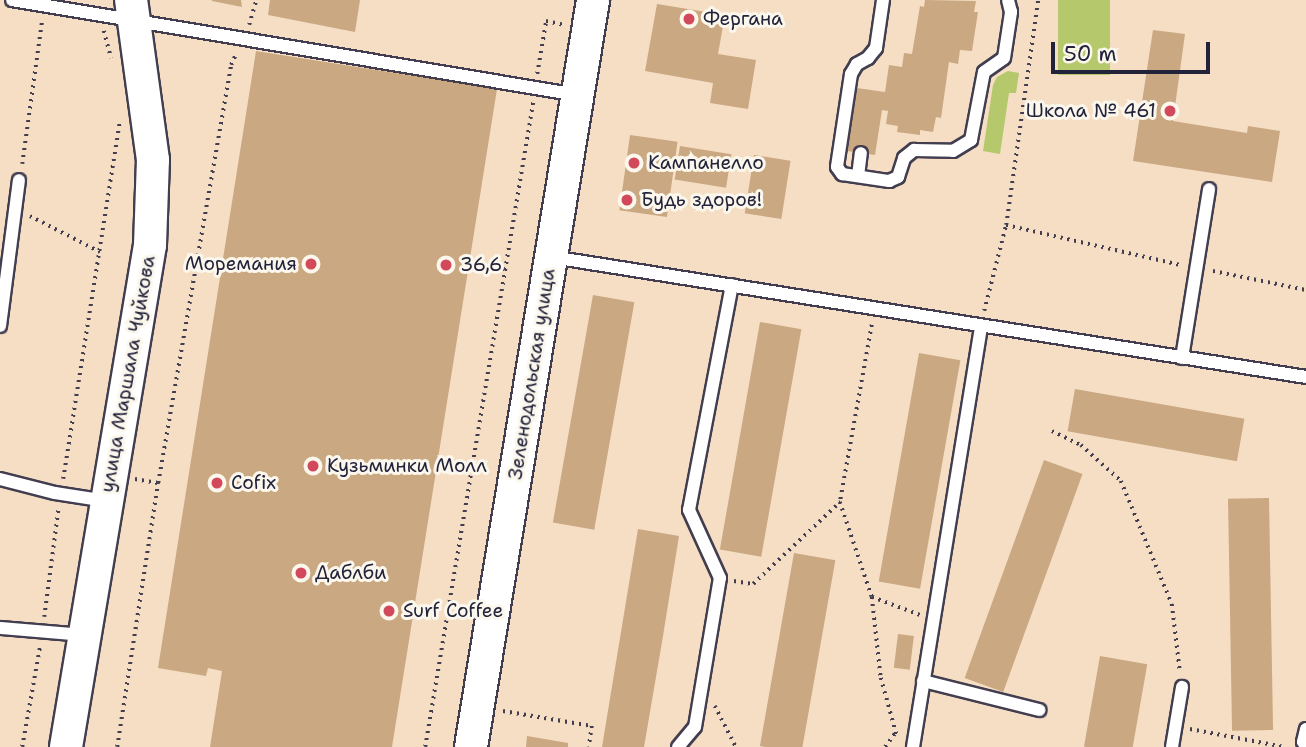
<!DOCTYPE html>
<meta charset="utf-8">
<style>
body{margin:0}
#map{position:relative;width:1306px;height:747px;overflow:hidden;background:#f5dec4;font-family:"Shantell Sans",sans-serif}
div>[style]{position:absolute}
.green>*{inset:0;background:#b5c86b;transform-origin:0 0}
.building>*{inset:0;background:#caa882;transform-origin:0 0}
.path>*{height:3.5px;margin-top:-1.75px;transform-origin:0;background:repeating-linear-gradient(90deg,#423e50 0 2px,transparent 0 7px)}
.roads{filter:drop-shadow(2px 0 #423e50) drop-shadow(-2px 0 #423e50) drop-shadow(0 2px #423e50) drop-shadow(0 -2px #423e50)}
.service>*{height:12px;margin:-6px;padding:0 6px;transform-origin:6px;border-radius:6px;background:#fff}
.tertiary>*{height:32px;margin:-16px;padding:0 16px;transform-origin:16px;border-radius:16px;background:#fff}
.dots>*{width:19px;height:19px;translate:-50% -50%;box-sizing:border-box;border:4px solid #fbf7ec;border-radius:50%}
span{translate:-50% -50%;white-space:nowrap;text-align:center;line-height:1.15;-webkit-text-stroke:6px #fbf7ec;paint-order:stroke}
.poi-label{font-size:19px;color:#22223b}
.left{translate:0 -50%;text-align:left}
.right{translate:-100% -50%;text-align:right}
.street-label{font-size:19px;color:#22223b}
.scale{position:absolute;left:1051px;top:42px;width:159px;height:32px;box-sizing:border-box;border:4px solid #22223b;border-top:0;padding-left:9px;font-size:21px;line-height:24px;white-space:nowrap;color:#22223b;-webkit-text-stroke:5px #fbf7ec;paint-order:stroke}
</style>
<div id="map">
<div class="green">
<div style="left:1058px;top:0;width:52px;height:75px"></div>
<div style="clip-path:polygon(1008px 71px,1019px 73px,1016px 93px,1009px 93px,1000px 154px,983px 151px,993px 85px,997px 77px)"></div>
</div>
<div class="building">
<div style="clip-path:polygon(241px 0,242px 7px,212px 1px,212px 0)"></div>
<div style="clip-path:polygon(270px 0,360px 0,355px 32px,268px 15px)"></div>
<div style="clip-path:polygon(925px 0,976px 1px,974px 12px,978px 12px,972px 51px,960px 50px,958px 64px,949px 62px,941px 118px,936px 117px,933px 132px,920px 130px,920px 135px,897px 132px,898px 126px,886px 124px,888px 111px,882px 110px,875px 155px,847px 151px,857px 88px,885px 92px,889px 65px,902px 67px,904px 53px,912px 54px,920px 6px,924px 7px)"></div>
<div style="clip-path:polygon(657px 4px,725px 15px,718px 54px,756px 60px,748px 109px,710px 103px,713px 83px,645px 71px)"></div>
<div style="clip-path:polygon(1153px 30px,1185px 34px,1173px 121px,1247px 133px,1248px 126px,1280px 131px,1272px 182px,1133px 161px)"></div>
<div style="clip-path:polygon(256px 51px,497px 89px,392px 747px,210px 747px,222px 671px,208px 668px,206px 676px,158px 668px)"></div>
<div style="left:630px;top:135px;width:48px;height:76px;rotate:8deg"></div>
<div style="left:680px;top:146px;width:52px;height:34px;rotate:9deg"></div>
<div style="left:754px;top:155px;width:37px;height:59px;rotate:9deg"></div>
<div style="left:593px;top:295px;width:42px;height:231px;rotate:10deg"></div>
<div style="left:760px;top:322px;width:42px;height:231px;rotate:10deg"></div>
<div style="left:919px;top:353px;width:42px;height:232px;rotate:10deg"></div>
<div style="left:1075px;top:389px;width:172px;height:43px;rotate:10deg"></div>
<div style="left:1044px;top:460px;width:41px;height:232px;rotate:20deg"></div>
<div style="left:1269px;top:498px;width:232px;height:41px;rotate:89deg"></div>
<div style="clip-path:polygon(638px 529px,679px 536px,663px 636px,644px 747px,602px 747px)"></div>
<div style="left:794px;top:553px;width:42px;height:196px;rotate:10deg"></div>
<div style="left:898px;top:634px;width:16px;height:34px;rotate:7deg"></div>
<div style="left:1100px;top:656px;width:48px;height:92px;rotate:10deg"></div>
<div style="clip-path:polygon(527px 736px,568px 743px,568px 747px,526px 747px)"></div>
</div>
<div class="path">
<div style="left:249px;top:25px;width:26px;rotate:-74deg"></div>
<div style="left:104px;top:31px;width:28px;rotate:75deg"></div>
<div style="left:537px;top:74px;width:54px;rotate:-80.4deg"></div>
<div style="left:546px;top:21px;width:19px;rotate:12deg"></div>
<div style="left:22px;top:164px;width:146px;rotate:-82.1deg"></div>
<div style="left:30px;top:216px;width:79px;rotate:27.2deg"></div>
<div style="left:1006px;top:225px;width:180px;rotate:12.9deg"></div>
<div style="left:469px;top:264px;width:36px;rotate:8deg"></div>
<div style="left:1213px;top:271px;width:95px;rotate:11.5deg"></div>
<div style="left:984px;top:311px;width:89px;rotate:-75.7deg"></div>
<div style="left:1006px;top:225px;width:227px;rotate:-81.9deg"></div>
<div style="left:872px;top:325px;width:180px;rotate:100.2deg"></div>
<div style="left:840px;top:502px;width:100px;rotate:71.4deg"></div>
<div style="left:872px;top:597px;width:51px;rotate:20.6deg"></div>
<div style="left:1052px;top:431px;width:32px;rotate:26deg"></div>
<div style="left:1081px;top:445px;width:54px;rotate:42deg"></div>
<div style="left:1121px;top:481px;width:133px;rotate:67.5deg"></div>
<div style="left:1172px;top:604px;width:67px;rotate:83.2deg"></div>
<div style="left:63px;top:479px;width:363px;rotate:-81deg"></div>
<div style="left:135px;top:479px;width:23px;rotate:10deg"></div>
<div style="left:734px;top:581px;width:19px;rotate:9deg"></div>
<div style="left:753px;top:584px;width:120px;rotate:-43.3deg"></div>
<div style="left:872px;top:597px;width:81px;rotate:83.7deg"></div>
<div style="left:881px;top:678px;width:60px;rotate:74.6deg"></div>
<div style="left:44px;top:617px;width:108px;rotate:-82.5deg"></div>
<div style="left:715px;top:706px;width:46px;rotate:62.9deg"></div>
<div style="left:503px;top:711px;width:90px;rotate:9.6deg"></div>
<div style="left:592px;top:726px;width:21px;rotate:98deg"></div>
<div style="left:1190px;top:729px;width:96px;rotate:10.8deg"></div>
<div style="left:22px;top:747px;width:103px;rotate:-79.9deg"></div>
<div style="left:117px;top:747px;width:267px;rotate:-81.2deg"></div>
<div style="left:158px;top:483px;width:424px;rotate:-80.1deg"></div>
<div style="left:231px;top:65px;width:12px;rotate:-66deg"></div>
<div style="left:425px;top:747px;width:654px;rotate:-80.49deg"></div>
<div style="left:885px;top:747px;width:19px;rotate:-54deg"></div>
</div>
<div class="roads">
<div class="service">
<div style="left:12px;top:0;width:573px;rotate:9.54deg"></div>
<div style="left:883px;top:0;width:49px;rotate:98.3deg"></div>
<div style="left:876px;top:48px;width:13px;rotate:129deg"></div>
<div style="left:868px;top:58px;width:13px;rotate:151deg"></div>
<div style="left:857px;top:64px;width:12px;rotate:121deg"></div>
<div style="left:851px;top:74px;width:94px;rotate:98.6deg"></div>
<div style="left:837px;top:167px;width:9px;rotate:54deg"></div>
<div style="left:842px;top:174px;width:48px;rotate:8.5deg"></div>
<div style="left:889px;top:181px;width:10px;rotate:-24deg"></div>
<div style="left:898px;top:177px;width:20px;rotate:-72deg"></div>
<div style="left:904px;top:158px;width:13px;rotate:-39deg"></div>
<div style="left:914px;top:150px;width:39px;rotate:1deg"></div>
<div style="left:953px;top:151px;width:21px;rotate:-31deg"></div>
<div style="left:971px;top:140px;width:69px;rotate:-79.2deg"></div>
<div style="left:984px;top:72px;width:24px;rotate:-35deg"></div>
<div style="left:1004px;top:58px;width:47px;rotate:-81.3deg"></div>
<div style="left:1011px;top:12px;width:12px;rotate:-104deg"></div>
<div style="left:858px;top:176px;width:23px;rotate:-83deg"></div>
<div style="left:552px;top:257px;width:763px;rotate:9.04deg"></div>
<div style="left:0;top:326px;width:147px;rotate:-82.6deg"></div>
<div style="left:1182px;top:358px;width:171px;rotate:-80.9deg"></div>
<div style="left:0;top:479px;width:57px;rotate:14.3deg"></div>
<div style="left:55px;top:493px;width:52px;rotate:8.9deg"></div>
<div style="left:0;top:628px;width:84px;rotate:4.8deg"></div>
<div style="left:923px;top:681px;width:120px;rotate:14deg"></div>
<div style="left:1306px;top:729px;width:13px;rotate:103deg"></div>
<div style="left:1303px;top:742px;width:5px;rotate:53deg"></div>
<div style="left:678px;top:747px;width:26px;rotate:-50deg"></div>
<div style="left:695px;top:727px;width:151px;rotate:-80.5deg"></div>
<div style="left:720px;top:578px;width:75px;rotate:-114.5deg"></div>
<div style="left:689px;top:510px;width:229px;rotate:-79.2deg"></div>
<div style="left:913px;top:747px;width:425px;rotate:-80.8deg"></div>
<div style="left:1172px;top:747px;width:61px;rotate:-80.5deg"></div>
</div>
<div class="tertiary">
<div style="left:66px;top:747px;width:509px;rotate:-80.5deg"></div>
<div style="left:150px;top:245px;width:85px;rotate:-88deg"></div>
<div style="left:153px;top:160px;width:162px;rotate:-97.8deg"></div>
<div style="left:471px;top:747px;width:757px;rotate:-80.72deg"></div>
</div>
</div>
<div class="dots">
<div style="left:689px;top:19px;background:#d1495b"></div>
<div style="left:1170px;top:111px;background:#d1495b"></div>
<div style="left:634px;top:163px;background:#d1495b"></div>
<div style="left:627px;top:200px;background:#d1495b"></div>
<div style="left:311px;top:264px;background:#d1495b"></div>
<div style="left:446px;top:265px;background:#d1495b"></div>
<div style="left:313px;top:466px;background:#d1495b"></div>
<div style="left:217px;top:483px;background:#d1495b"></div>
<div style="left:301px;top:573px;background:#d1495b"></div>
<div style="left:389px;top:611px;background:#d1495b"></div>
</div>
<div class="poi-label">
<span class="left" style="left:703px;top:19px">Фергана</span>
<span class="right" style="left:1156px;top:111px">Школа № 461</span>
<span class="left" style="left:648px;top:163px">Кампанелло</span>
<span class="left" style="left:641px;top:200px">Будь здоров!</span>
<span class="right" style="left:297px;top:264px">Моремания</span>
<span class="left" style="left:460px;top:265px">36,6</span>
<span class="left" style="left:327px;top:466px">Кузьминки Молл</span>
<span class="left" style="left:231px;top:483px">Cofix</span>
<span class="left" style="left:315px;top:573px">Даблби</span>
<span class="left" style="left:403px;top:611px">Surf Coffee</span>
</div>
<div class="street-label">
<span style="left:128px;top:374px;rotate:-80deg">улица Маршала Чуйкова</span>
<span style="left:532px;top:374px;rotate:-81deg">Зеленодольская улица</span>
</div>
<div class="scale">50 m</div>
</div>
